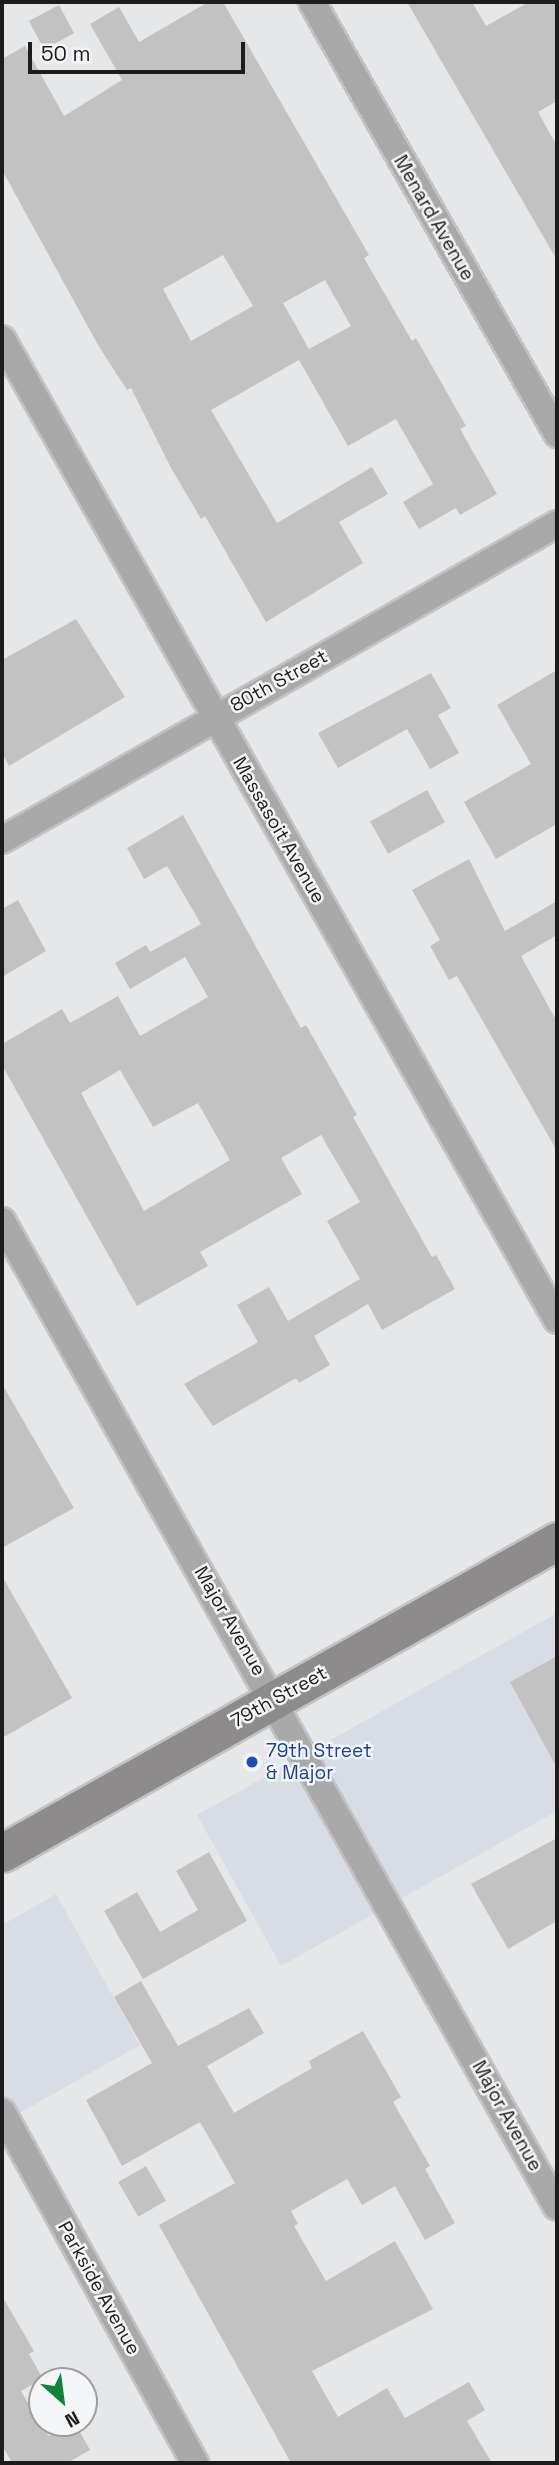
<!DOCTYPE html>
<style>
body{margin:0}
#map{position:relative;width:559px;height:2465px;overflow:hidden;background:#e6e7e9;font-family:"Space Grotesk",sans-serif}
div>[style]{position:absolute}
.built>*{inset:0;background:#d8dde5}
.building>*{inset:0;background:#c3c2c3;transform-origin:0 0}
.roads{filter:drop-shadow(2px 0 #c2c2c4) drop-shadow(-2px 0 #c2c2c4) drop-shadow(0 2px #c2c2c4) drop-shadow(0 -2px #c2c2c4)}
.minor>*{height:26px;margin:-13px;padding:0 13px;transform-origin:13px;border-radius:13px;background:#aaa9aa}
.secondary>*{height:37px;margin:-18.5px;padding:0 18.5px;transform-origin:18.5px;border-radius:18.5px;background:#8d8b8c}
.dots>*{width:19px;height:19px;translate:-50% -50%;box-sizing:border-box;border:4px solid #f4f5f6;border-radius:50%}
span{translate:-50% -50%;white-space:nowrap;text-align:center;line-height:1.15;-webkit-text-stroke:5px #f4f5f6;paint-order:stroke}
.street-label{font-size:19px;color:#1c1c1d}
.transit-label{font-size:19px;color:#164399}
.left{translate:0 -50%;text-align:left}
.frame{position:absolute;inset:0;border:4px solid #1c1c1d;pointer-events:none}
.north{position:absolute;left:28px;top:2367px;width:70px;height:70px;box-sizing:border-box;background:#f4f5f6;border:2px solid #9e9e9f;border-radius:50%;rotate:152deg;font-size:19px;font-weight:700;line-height:28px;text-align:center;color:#1c1c1d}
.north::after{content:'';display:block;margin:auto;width:24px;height:32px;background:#11843c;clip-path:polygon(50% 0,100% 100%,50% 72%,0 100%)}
.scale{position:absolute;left:28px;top:42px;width:217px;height:32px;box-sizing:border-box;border:4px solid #1c1c1d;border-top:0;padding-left:9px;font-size:21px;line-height:24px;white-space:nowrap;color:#1c1c1d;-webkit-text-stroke:5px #f4f5f6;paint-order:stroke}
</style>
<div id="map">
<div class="built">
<div style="clip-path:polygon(557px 1613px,557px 1811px,281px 1966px,197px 1815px)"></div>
<div style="clip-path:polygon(56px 1894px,140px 2045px,2px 2123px,2px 1925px)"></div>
</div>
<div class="building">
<div style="clip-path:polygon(evenodd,208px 2px,223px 2px,369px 255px,364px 258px,412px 341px,416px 338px,466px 426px,460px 429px,497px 494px,460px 515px,456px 508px,419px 529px,403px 502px,433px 484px,396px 419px,348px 446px,299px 360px,211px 410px,277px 523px,372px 467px,388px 494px,339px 522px,363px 563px,266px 622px,205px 516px,201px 519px,170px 466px,131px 388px,127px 390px,98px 345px,2px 170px,2px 59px,25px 46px,64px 116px,122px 80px,90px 24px,119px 7px,139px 42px,208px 2px,223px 255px,253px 306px,191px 341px,163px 289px,223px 255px,208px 2px,325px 280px,351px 326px,309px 349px,283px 303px,325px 280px)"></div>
<div style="clip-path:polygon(407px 2px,472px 2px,486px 26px,529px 2px,557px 2px,557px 101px,538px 112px,557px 146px,557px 260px)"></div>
<div style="left:59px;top:5px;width:32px;height:34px;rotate:62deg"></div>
<div style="clip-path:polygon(76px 619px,125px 697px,9px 766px,2px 753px,2px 660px)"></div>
<div style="clip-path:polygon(557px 670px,557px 824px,496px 859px,464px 802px,531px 764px,497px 705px)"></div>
<div style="clip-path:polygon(431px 673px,451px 708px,438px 715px,459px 753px,430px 769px,407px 729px,338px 768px,318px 733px)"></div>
<div style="left:427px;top:790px;width:37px;height:65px;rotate:61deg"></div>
<div style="clip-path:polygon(evenodd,183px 815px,301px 1028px,306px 1025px,357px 1115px,353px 1117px,432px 1257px,436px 1255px,455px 1289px,382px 1330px,368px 1304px,314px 1336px,330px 1365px,299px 1383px,296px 1378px,213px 1426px,184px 1384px,258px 1342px,237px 1305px,269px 1287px,288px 1321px,360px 1279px,327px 1221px,360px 1202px,321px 1135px,281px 1158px,302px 1194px,200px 1252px,208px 1266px,137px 1306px,2px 1065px,2px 1044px,62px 1009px,70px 1023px,118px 996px,140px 1036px,208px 997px,185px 957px,130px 989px,115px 963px,146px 945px,150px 952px,201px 924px,167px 866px,144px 879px,127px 848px,183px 815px,120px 1070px,153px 1127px,198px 1103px,230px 1160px,144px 1211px,81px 1093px,120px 1070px)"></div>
<div style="clip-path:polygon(469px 859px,505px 931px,557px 901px,557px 935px,521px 956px,557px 1022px,557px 1151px,457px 976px,449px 980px,430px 946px,440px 940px,412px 890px)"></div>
<div style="clip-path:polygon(18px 900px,46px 951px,2px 977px,2px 909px)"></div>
<div style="clip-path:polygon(2px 1384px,74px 1508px,2px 1548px)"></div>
<div style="clip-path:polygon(2px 1576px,72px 1698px,2px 1738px)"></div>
<div style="clip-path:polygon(557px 1656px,557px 1768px,510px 1682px)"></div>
<div style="clip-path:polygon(557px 1838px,557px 1921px,508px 1949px,471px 1884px)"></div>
<div style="clip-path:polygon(209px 1852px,247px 1921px,143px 1979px,104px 1911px,137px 1892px,160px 1932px,198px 1910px,176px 1871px)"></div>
<div style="clip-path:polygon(141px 1981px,178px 2046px,249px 2008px,264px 2033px,207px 2066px,234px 2113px,312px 2068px,309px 2061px,363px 2031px,401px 2097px,393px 2102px,430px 2166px,425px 2169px,455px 2223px,425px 2240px,395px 2186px,362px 2205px,347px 2179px,291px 2211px,298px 2224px,294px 2226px,326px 2281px,395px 2241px,433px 2309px,312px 2371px,338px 2417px,387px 2388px,405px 2418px,469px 2382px,485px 2410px,467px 2421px,492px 2463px,291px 2463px,159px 2225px,235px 2183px,200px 2122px,122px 2166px,86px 2100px,152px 2063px,114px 1997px)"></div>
<div style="left:146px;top:2166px;width:40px;height:32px;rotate:60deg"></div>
<div style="clip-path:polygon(2px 2296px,34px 2351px,29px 2354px,43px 2379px,21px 2391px,44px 2431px,49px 2436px,75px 2423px,90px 2450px,67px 2463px,12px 2463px,2px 2445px)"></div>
</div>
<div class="roads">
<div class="minor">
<div style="left:312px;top:2px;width:497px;rotate:60.4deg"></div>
<div style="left:2px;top:339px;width:1127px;rotate:60.5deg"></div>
<div style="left:2px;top:840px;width:639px;rotate:-29.66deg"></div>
<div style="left:2px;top:1221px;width:1131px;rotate:60.63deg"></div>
<div style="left:2px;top:2112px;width:401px;rotate:61.2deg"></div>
</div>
<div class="secondary">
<div style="left:2px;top:1853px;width:637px;rotate:-29.34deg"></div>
</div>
</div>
<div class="dots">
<div style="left:252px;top:1762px;background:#1a4fb4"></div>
</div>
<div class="street-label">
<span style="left:434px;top:218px;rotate:60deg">Menard Avenue</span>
<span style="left:279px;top:681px;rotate:-29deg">80th Street</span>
<span style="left:279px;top:830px;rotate:60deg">Massasoit Avenue</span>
<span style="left:230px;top:1621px;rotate:60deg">Major Avenue</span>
<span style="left:279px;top:1697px;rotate:-29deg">79th Street</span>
<span style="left:507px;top:2116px;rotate:61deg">Major Avenue</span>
<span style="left:99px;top:2288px;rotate:61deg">Parkside Avenue</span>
</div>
<div class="transit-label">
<span class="left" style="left:266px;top:1762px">79th Street<br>&amp; Major</span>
</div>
<div class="frame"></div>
<div class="north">N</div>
<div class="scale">50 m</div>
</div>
